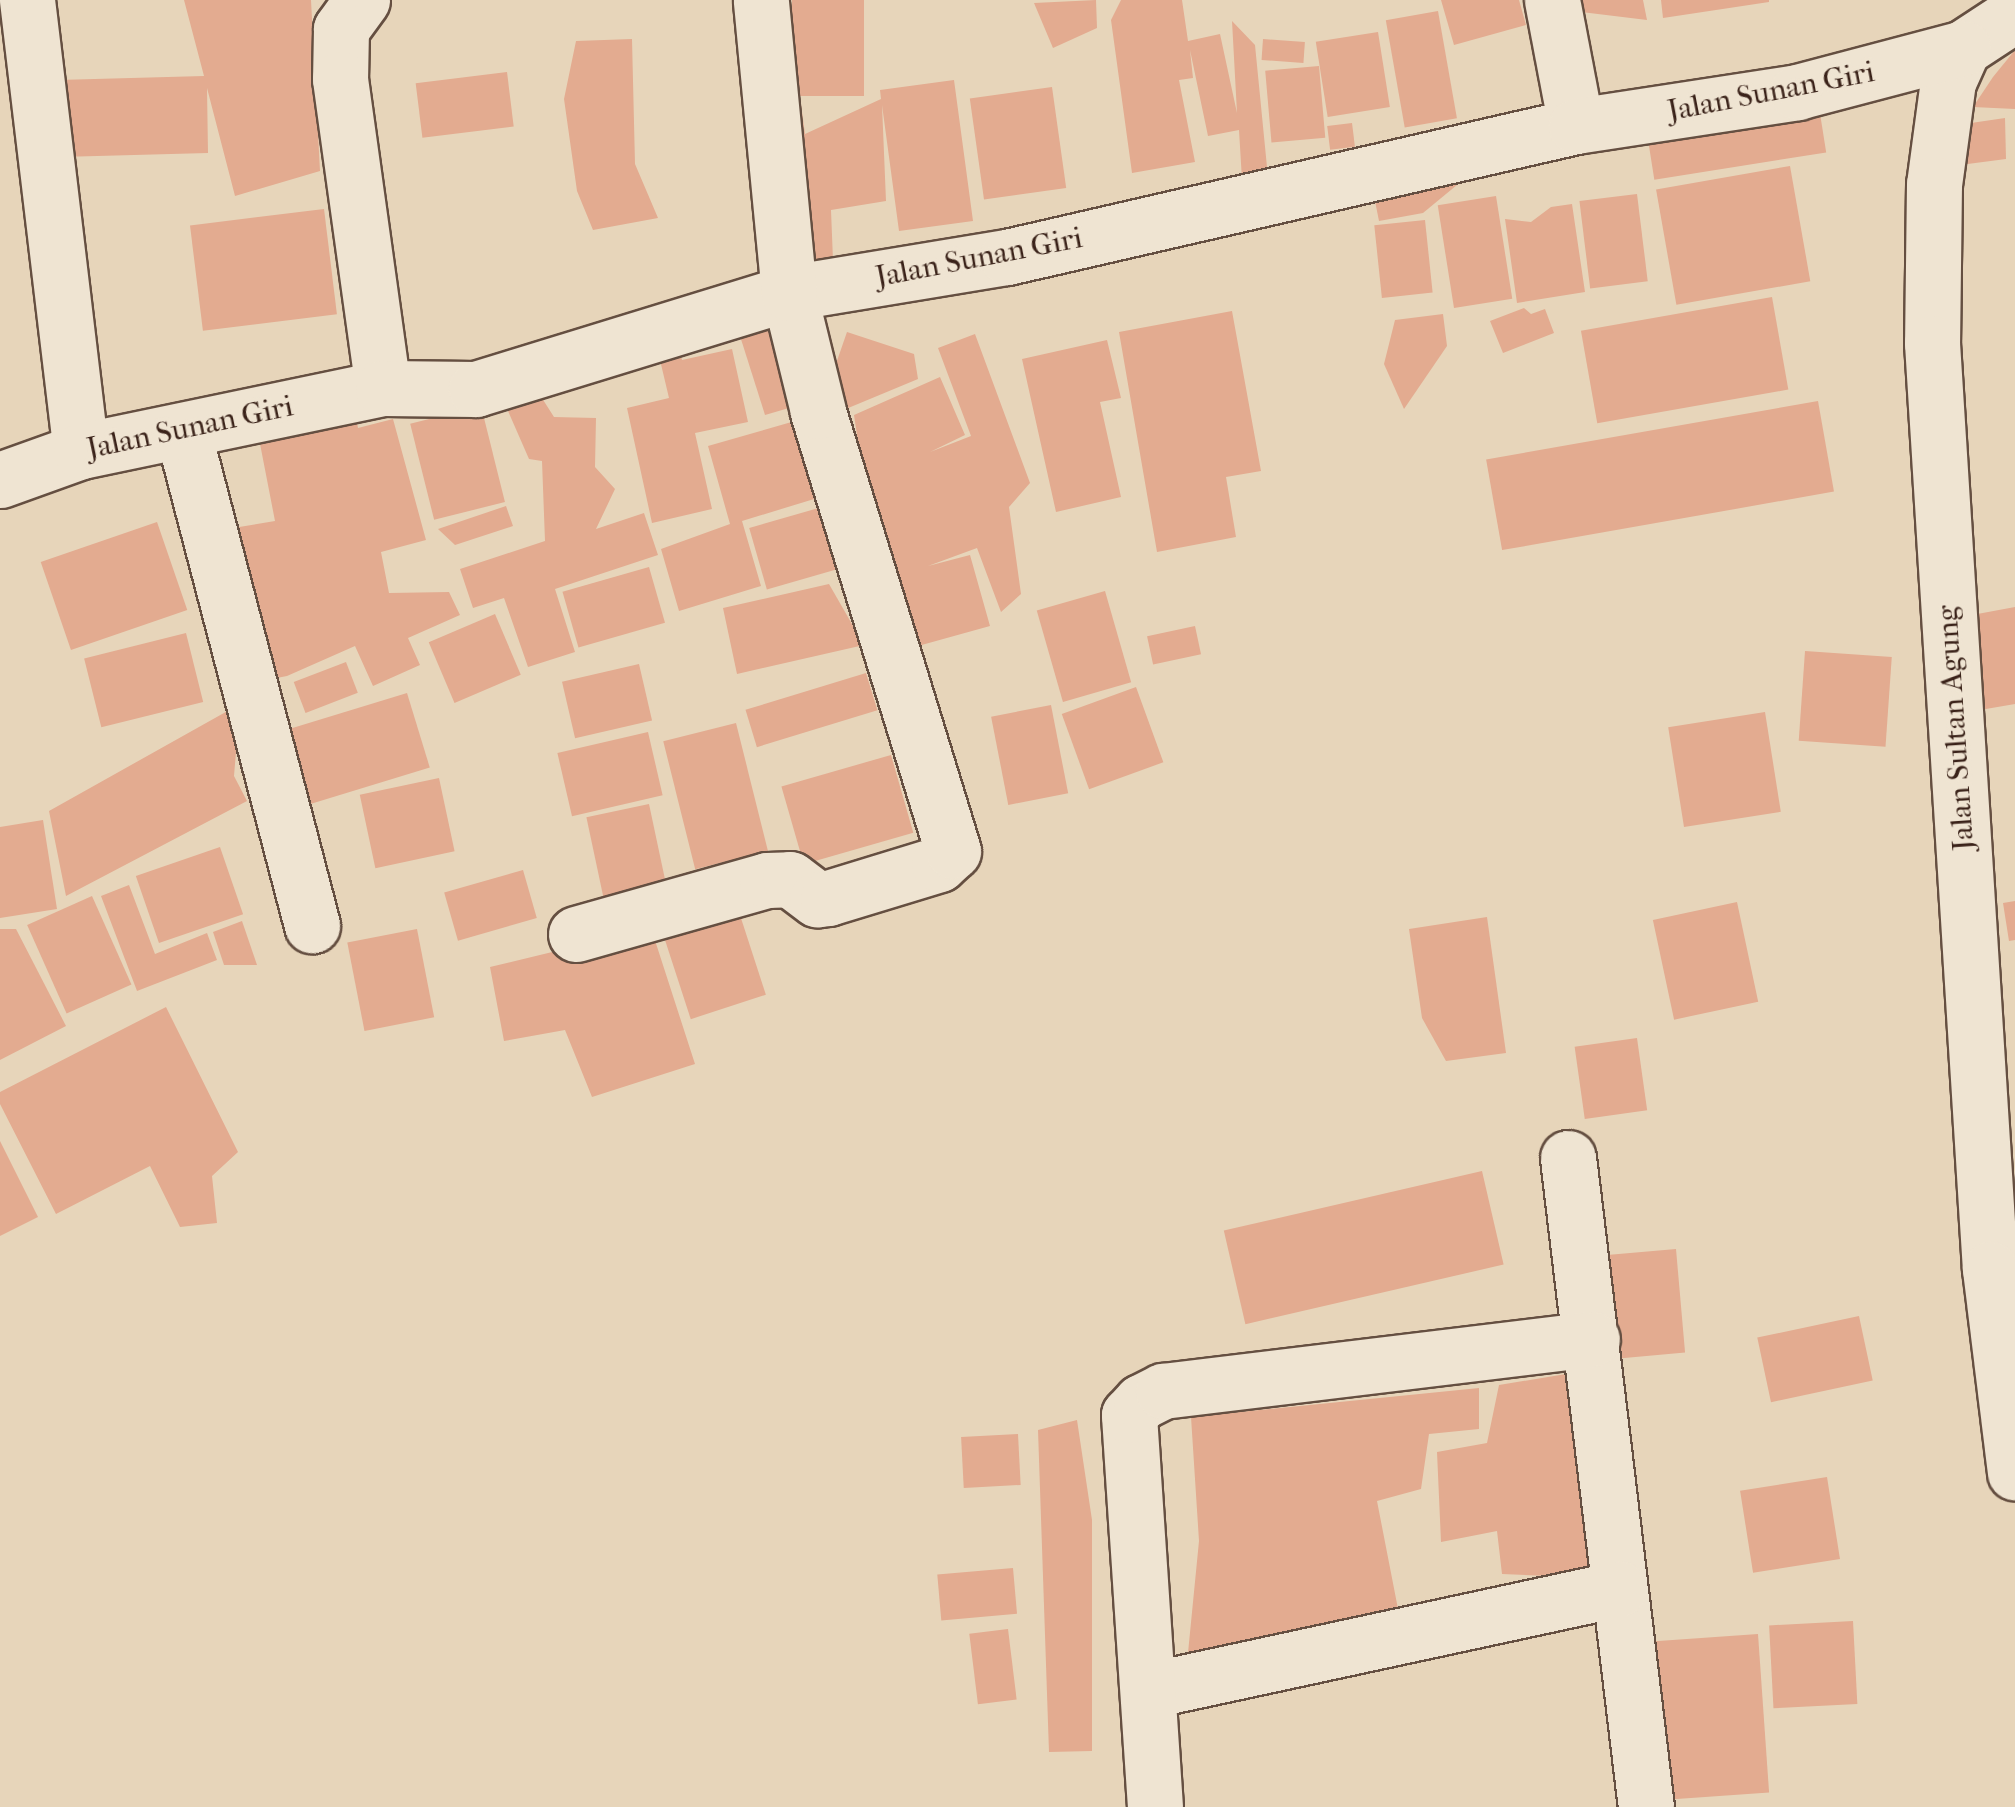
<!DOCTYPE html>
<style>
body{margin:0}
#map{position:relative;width:2015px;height:1807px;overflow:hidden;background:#e7d5ba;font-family:"IM FELL French Canon",serif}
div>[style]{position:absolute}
.building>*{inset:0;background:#e3ab90;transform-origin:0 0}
.roads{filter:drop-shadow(2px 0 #654f41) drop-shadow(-2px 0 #654f41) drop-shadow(0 2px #654f41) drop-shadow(0 -2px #654f41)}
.minor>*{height:55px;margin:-27.5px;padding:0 27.5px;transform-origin:27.5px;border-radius:27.5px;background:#efe4d2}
span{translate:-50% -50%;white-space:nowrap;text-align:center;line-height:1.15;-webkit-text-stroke:8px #efe4d2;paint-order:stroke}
.street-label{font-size:30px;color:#3a2219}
</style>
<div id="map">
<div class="building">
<div style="clip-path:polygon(184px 0,311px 0,320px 171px,235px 196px,207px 88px,208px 153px,60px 157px,58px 80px,204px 76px)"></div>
<div style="clip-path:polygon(787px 0,805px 134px,881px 99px,880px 90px,954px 80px,973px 221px,899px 231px,882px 105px,886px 201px,831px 210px,833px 260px,797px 265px)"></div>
<div style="left:792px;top:0;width:72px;height:96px"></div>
<div style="clip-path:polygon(1096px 0,1097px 28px,1053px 48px,1034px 3px)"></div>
<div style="clip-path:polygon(1121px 0,1182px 0,1188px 41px,1220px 34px,1237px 113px,1232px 21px,1255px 45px,1267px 167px,1242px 180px,1239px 130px,1208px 136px,1190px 50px,1193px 78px,1179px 80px,1195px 162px,1132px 173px,1111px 20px)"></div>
<div style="clip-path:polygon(1441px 0,1519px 0,1526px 25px,1454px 45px)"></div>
<div style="clip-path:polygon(1563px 0,1643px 0,1647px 20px,1565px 10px)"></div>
<div style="clip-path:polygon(1661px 0,1769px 0,1769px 2px,1663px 18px)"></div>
<div style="left:1438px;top:11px;width:109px;height:53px;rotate:80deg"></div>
<div style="left:1378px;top:32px;width:76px;height:63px;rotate:81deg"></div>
<div style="clip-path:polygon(632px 39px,635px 164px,658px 218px,593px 230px,577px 191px,564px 99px,576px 41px)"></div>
<div style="left:1263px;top:39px;width:42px;height:21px;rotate:4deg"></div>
<div style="clip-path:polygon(2015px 50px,2015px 109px,1973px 107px,1993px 77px)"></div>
<div style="left:1319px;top:66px;width:72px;height:54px;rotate:85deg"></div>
<div style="left:507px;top:72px;width:55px;height:92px;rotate:83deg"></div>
<div style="left:1052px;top:87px;width:102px;height:83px;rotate:82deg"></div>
<div style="left:1819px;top:107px;width:46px;height:174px;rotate:81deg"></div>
<div style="clip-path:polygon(2005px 118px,2006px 159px,1960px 165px,1971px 123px)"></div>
<div style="left:1352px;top:123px;width:24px;height:25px;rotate:83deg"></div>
<div style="clip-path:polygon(1486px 161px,1423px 213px,1379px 221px,1371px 181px)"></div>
<div style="left:1790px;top:166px;width:117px;height:136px;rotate:80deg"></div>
<div style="left:1637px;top:194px;width:88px;height:58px;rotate:83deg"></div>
<div style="left:1496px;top:196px;width:104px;height:59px;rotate:81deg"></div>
<div style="clip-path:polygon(1572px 204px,1585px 292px,1517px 303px,1505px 219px,1531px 222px,1551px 207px)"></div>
<div style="left:324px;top:209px;width:106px;height:135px;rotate:83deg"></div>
<div style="left:1425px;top:220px;width:73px;height:51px;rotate:84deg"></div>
<div style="left:1772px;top:297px;width:94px;height:194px;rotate:80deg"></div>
<div style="clip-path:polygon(1524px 308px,1531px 314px,1545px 309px,1554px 333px,1503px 353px,1490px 321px)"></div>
<div style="clip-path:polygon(1232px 311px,1261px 471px,1226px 477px,1236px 537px,1157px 552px,1119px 332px)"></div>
<div style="clip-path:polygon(1443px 314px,1447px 346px,1404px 409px,1384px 364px,1395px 320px)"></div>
<div style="clip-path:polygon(768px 316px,813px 401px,765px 415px,740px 336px)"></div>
<div style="clip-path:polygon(847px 332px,914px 354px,918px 379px,841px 411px,830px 381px)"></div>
<div style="clip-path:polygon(975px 334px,1030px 483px,1009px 507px,1021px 594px,1001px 612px,977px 548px,928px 566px,970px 555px,990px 626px,918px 646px,899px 577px,880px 585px,854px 415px,940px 377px,965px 435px,930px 452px,971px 436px,938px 348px)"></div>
<div style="clip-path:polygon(676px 338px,682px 360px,732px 349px,748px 422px,695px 433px,712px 509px,652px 523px,627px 408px,669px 398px,660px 360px)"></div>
<div style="clip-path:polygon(1107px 340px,1121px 398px,1100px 402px,1121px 497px,1056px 512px,1022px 359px)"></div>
<div style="clip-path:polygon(501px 395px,540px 395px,554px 417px,596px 418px,595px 467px,615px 489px,596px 529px,644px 513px,658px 555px,555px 589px,575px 652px,528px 667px,504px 598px,473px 608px,460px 569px,545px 541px,542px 461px,529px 459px)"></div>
<div style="clip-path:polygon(353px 400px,358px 428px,393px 419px,426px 540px,381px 552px,389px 593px,449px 592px,460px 615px,408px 638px,420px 665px,373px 686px,355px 646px,287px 676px,256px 682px,227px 529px,275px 521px,255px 418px)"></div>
<div style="left:1818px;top:401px;width:92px;height:337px;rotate:80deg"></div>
<div style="left:481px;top:406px;width:99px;height:73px;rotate:76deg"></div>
<div style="clip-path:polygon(802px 419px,824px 496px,742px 521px,761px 586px,679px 611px,661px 549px,730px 524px,708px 446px)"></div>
<div style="left:829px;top:505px;width:64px;height:83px;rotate:74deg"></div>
<div style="clip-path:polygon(506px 506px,513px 526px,455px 545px,438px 529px)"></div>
<div style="left:157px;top:522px;width:93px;height:123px;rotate:71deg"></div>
<div style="left:649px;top:567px;width:58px;height:90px;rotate:74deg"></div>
<div style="clip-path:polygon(829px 584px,864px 645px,737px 674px,723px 608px)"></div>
<div style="left:1105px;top:591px;width:95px;height:71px;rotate:74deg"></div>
<div style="clip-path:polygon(2015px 607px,2015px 704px,1980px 710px,1972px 615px)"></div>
<div style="left:495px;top:614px;width:66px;height:72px;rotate:67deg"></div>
<div style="left:1195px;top:626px;width:29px;height:49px;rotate:78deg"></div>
<div style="left:186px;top:633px;width:71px;height:105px;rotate:76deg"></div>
<div style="left:1805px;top:651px;width:87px;height:90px;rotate:4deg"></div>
<div style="left:346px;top:662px;width:33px;height:56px;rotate:69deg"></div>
<div style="left:639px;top:664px;width:58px;height:79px;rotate:77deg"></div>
<div style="left:866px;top:673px;width:39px;height:126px;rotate:73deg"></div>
<div style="left:1136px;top:687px;width:80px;height:79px;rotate:70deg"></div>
<div style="left:407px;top:693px;width:78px;height:124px;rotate:73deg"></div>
<div style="clip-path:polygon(240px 704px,234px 776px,247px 801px,66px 896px,49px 811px)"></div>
<div style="left:1051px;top:705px;width:90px;height:61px;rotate:79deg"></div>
<div style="left:1765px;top:712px;width:101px;height:98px;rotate:81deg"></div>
<div style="left:736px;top:723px;width:132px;height:75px;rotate:76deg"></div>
<div style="left:648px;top:732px;width:65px;height:93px;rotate:77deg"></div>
<div style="left:891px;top:755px;width:81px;height:114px;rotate:74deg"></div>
<div style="left:439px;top:778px;width:75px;height:81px;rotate:78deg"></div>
<div style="left:649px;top:804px;width:85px;height:64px;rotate:78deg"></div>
<div style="clip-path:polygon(43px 820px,57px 909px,0 918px,0 827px)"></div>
<div style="left:220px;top:847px;width:71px;height:89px;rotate:71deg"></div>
<div style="left:523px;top:870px;width:50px;height:82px;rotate:74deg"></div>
<div style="clip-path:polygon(129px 885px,155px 954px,207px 933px,217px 960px,137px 991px,101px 896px)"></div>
<div style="left:92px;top:896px;width:97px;height:71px;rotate:66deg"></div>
<div style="clip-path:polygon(2015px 901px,2015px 940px,2009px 941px,2003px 903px)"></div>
<div style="left:1737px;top:902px;width:102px;height:86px;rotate:78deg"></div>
<div style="left:739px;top:912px;width:87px;height:79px;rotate:72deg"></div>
<div style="clip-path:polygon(1487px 917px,1506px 1053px,1446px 1061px,1422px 1018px,1409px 929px)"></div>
<div style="clip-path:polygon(242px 921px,257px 965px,224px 965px,213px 932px)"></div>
<div style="clip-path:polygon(651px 928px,695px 1064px,592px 1097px,565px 1030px,504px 1041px,490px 967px)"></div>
<div style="clip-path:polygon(0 929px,16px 929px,66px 1026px,0 1060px)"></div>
<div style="left:417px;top:929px;width:90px;height:71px;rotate:79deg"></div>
<div style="clip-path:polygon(166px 1007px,238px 1152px,212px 1176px,217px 1223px,180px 1227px,150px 1166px,56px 1214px,0 1104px,0 1092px)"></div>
<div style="left:1637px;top:1038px;width:73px;height:63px;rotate:82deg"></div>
<div style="clip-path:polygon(0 1141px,38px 1217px,0 1236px)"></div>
<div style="left:1482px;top:1171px;width:96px;height:265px;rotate:77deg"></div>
<div style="left:1676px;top:1249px;width:104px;height:72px;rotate:85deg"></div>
<div style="left:1859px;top:1316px;width:66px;height:104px;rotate:78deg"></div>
<div style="clip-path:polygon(1572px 1373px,1597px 1578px,1502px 1574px,1497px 1531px,1441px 1542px,1437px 1452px,1487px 1443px,1499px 1385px)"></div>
<div style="clip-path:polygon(1479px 1388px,1479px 1429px,1429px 1434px,1421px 1489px,1377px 1501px,1399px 1614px,1187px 1663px,1199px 1541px,1191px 1417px)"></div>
<div style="clip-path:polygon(1077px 1420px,1092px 1520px,1092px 1751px,1049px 1752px,1038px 1430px)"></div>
<div style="left:1018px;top:1434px;width:51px;height:57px;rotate:87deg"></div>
<div style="left:1827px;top:1477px;width:83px;height:88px;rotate:81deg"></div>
<div style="left:1013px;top:1568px;width:46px;height:76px;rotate:85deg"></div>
<div style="left:1853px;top:1621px;width:83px;height:84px;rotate:87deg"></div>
<div style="left:1008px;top:1629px;width:71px;height:39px;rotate:83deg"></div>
<div style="left:1758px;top:1634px;width:159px;height:107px;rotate:86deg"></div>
</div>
<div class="roads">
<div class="minor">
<div style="left:27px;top:0;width:454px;rotate:83.2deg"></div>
<div style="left:362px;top:0;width:36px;rotate:126deg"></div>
<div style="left:341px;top:29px;width:50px;rotate:91.1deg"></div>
<div style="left:340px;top:79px;width:312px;rotate:82.1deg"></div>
<div style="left:1552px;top:0;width:128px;rotate:79.2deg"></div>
<div style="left:2015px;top:14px;width:62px;rotate:146.8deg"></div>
<div style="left:1963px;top:48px;width:36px;rotate:114deg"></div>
<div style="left:1948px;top:81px;width:104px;rotate:97.7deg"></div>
<div style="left:1934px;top:184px;width:159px;rotate:90.7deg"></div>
<div style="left:1932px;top:343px;width:928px;rotate:86.42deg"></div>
<div style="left:1990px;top:1269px;width:205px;rotate:83deg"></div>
<div style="left:183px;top:432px;width:510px;rotate:75.34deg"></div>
<div style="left:0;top:480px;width:86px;rotate:-19.7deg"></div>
<div style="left:81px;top:451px;width:309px;rotate:-11.8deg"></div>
<div style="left:383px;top:388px;width:93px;rotate:0.6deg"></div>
<div style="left:476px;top:389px;width:327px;rotate:-17.1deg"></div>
<div style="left:789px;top:293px;width:221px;rotate:-9.4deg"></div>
<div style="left:1007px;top:257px;width:584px;rotate:-12.97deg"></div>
<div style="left:1576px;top:126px;width:224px;rotate:-8.7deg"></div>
<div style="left:1797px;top:92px;width:172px;rotate:-14.8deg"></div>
<div style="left:576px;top:934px;width:198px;rotate:-15.8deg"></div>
<div style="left:767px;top:880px;width:23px;rotate:-2deg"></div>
<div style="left:790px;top:879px;width:34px;rotate:37deg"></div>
<div style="left:817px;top:899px;width:11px;rotate:-5deg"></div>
<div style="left:828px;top:898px;width:116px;rotate:-17deg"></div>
<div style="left:939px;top:864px;width:19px;rotate:-43deg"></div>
<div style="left:953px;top:851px;width:460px;rotate:-107.1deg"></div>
<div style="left:818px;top:411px;width:122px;rotate:-103.8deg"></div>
<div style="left:789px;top:293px;width:294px;rotate:-95.5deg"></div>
<div style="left:1568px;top:1158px;width:654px;rotate:83.15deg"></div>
<div style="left:1150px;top:1690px;width:480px;rotate:-12.2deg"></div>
<div style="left:1155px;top:1807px;width:393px;rotate:-93.8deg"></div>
<div style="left:1129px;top:1415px;width:18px;rotate:-47deg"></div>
<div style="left:1141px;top:1402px;width:25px;rotate:-27deg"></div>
<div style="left:1163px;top:1391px;width:432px;rotate:-6.9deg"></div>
</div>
</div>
<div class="street-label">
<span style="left:1771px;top:92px;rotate:-11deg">Jalan Sunan Giri</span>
<span style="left:979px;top:258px;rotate:-11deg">Jalan Sunan Giri</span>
<span style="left:190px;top:428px;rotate:-12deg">Jalan Sunan Giri</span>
<span style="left:1956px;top:728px;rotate:-94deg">Jalan Sultan Agung</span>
</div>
</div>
